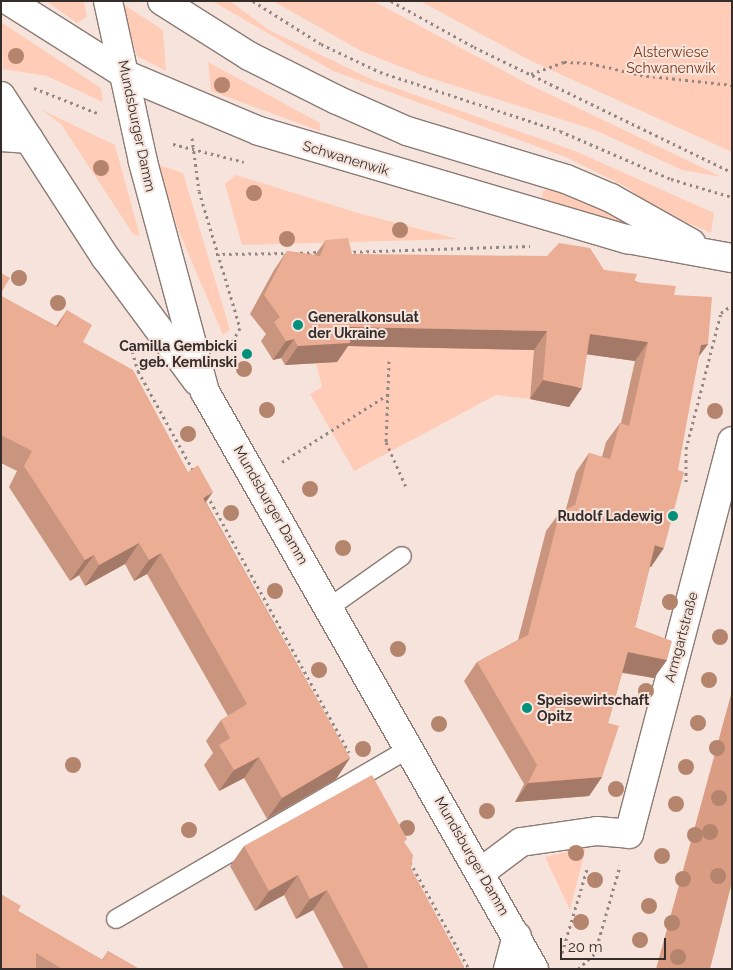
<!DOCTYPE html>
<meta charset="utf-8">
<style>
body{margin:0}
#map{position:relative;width:733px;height:970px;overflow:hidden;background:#f6e4dc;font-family:Raleway,sans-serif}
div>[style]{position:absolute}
.green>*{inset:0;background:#ffccb7}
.forest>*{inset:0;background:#da9d83}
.path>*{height:3px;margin-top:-1.5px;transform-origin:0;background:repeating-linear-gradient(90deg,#948782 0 2.5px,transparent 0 6.5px)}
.roads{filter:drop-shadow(1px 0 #8b7b74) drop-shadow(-1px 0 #8b7b74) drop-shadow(0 1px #8b7b74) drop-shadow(0 -1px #8b7b74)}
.service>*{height:18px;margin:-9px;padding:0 9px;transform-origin:9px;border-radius:9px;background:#fff}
.minor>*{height:28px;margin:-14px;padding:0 14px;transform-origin:14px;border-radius:14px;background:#fff}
.secondary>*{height:28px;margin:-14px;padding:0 14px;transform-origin:14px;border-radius:14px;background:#fff}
.primary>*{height:28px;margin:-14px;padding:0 14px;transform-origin:14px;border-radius:14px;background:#fff}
.trees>*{width:16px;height:16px;margin:-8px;border-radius:50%;background:#b5846d}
.wall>*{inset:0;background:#ca957f}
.shaded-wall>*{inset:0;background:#a47968}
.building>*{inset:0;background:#ebad94}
.dots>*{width:14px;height:14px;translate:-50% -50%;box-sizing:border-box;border:2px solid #f6e4dc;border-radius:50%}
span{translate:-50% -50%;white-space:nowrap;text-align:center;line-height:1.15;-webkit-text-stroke:4px #f6e4dc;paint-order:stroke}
.park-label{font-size:14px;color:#7f3612}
.street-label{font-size:14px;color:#342d2a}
.poi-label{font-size:14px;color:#342d2a;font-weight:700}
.left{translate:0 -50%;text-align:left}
.right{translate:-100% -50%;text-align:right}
.frame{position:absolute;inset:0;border:2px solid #342d2a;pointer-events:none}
.scale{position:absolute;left:560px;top:938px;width:106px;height:22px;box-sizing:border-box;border:2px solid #342d2a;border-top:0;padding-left:6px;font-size:15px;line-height:18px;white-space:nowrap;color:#342d2a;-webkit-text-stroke:4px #f6e4dc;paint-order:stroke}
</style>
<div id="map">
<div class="green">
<div style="clip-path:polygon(46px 1px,84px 1px,87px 17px,77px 23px)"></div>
<div style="clip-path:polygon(212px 1px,230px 1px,269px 30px,373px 80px,575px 151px,714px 213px,711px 233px,651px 207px,628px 188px,568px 158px,333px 71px)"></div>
<div style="clip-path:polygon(273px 1px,373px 1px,528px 84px,722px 177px,682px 170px,595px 130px,424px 76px,361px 51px)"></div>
<div style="clip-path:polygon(420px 1px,732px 1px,732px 152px,531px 61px)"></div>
<div style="clip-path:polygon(126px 6px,163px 30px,166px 71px,137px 56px,123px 11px)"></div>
<div style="clip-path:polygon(1px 22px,101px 88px,103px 102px,47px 76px,3px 69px)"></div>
<div style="clip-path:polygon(208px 62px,320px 123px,320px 131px,211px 91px)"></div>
<div style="clip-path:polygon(40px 109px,115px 145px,140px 236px,133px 234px,61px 124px)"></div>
<div style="clip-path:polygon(159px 165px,183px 173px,230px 330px,223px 335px,177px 227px)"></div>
<div style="clip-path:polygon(236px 175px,358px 213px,458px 239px,242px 245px,225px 184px)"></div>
<div style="clip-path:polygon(549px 189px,596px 205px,645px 233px,542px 198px,543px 191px)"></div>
<div style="clip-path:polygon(535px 342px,530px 399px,496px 395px,354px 471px,310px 394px,322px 387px,316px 363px,337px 362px,337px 346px)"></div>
<div style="clip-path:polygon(586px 847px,570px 910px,545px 857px)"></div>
</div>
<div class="forest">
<div style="clip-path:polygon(732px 691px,732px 882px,710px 969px,656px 969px)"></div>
</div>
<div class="path">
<div style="left:253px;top:1px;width:80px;rotate:32.3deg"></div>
<div style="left:321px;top:44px;width:65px;rotate:25.4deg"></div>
<div style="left:380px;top:72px;width:189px;rotate:18.1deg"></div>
<div style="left:560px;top:131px;width:121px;rotate:23.4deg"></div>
<div style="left:671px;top:179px;width:64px;rotate:16.4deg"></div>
<div style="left:391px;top:1px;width:95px;rotate:29deg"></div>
<div style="left:474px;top:47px;width:287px;rotate:25.9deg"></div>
<div style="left:531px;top:74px;width:35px;rotate:-20deg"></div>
<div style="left:564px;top:62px;width:26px;rotate:2deg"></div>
<div style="left:590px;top:63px;width:51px;rotate:13.5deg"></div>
<div style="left:640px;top:75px;width:93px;rotate:6.2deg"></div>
<div style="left:34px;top:88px;width:71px;rotate:21.5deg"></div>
<div style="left:192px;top:138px;width:53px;rotate:82.5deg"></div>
<div style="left:199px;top:191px;width:143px;rotate:73.3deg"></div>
<div style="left:240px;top:328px;width:25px;rotate:119deg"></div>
<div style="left:173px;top:144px;width:73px;rotate:14.2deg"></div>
<div style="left:347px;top:252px;width:183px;rotate:-1.9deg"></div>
<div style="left:294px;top:253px;width:27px;rotate:-2deg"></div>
<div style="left:216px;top:254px;width:72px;rotate:-0.8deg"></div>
<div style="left:132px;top:351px;width:21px;rotate:73deg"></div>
<div style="left:138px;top:371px;width:115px;rotate:61deg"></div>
<div style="left:389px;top:361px;width:81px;rotate:92.1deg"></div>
<div style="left:386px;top:442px;width:49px;rotate:66deg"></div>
<div style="left:282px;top:462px;width:125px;rotate:-32.5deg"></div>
<div style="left:686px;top:482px;width:33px;rotate:-90deg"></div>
<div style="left:686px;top:449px;width:140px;rotate:-75.6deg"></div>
<div style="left:721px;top:313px;width:14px;rotate:-36deg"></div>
<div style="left:207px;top:495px;width:294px;rotate:61.1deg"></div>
<div style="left:410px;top:862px;width:122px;rotate:61.1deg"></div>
<div style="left:562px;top:953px;width:91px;rotate:-73.4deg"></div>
<div style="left:578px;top:969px;width:23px;rotate:-43deg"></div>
<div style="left:595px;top:953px;width:91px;rotate:-74deg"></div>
</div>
<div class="roads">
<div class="service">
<div style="left:330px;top:607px;width:88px;rotate:-35.3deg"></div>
<div style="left:116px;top:919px;width:340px;rotate:-30.2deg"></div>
</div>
<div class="minor">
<div style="left:1px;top:137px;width:28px;rotate:4deg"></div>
<div style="left:481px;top:872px;width:50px;rotate:-36.9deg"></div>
<div style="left:521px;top:842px;width:77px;rotate:-8.2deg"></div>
<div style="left:597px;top:831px;width:32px;rotate:5deg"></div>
<div style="left:629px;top:834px;width:406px;rotate:-75.3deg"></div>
<div style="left:508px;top:969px;width:34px;rotate:-75deg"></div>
</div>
<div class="secondary">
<div style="left:9px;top:1px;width:138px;rotate:32.3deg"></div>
<div style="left:126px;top:75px;width:144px;rotate:22.8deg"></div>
<div style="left:259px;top:131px;width:384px;rotate:16.4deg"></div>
<div style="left:627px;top:239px;width:107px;rotate:10.3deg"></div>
<div style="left:162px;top:1px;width:103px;rotate:32.3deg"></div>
<div style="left:249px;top:56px;width:98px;rotate:26.6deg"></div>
<div style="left:337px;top:100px;width:77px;rotate:23.9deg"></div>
<div style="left:407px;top:131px;width:166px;rotate:16.8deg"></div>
<div style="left:566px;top:179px;width:49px;rotate:22.9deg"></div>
<div style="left:611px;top:198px;width:92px;rotate:29.4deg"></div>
</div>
<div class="primary">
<div style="left:108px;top:1px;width:165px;rotate:77.7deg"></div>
<div style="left:143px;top:162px;width:238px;rotate:74.9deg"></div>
<div style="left:205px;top:392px;width:664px;rotate:60.31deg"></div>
<div style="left:1px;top:96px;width:193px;rotate:57.1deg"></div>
<div style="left:106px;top:258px;width:153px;rotate:53.5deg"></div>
</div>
</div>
<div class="trees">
<div style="left:16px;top:56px"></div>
<div style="left:222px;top:85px"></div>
<div style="left:101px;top:168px"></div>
<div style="left:254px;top:193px"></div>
<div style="left:400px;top:230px"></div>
<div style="left:287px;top:239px"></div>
<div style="left:19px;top:278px"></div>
<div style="left:58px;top:303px"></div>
<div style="left:244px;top:369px"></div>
<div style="left:267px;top:410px"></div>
<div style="left:715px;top:411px"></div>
<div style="left:188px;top:434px"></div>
<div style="left:310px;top:489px"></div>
<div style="left:231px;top:513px"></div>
<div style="left:343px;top:548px"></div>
<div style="left:275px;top:591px"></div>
<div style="left:670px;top:602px"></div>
<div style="left:720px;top:637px"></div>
<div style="left:398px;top:649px"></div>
<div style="left:319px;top:670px"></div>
<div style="left:709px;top:680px"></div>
<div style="left:646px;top:691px"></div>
<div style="left:698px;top:723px"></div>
<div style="left:439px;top:724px"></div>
<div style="left:717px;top:748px"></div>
<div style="left:363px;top:749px"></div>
<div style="left:73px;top:765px"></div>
<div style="left:686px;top:767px"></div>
<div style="left:616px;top:789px"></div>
<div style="left:719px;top:798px"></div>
<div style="left:676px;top:804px"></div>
<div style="left:487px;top:811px"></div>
<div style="left:407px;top:828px"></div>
<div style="left:189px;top:830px"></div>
<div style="left:710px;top:832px"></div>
<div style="left:695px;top:835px"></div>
<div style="left:576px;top:853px"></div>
<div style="left:662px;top:856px"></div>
<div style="left:718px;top:876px"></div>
<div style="left:683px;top:879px"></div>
<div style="left:595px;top:880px"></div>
<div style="left:649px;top:906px"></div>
<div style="left:581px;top:922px"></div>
<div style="left:672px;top:923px"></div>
<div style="left:640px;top:940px"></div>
<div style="left:678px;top:957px"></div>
</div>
<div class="wall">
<div style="clip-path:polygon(326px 240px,352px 254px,604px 270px,674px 295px,708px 344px,699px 356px,651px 567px,650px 566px,635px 627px,667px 660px,654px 678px,622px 673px,608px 723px,602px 777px,589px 796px,515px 802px,524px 784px,464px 681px,477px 662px,518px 640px,546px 531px,560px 512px,566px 509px,576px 472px,589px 453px,602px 457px,606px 442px,620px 423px,621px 423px,635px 361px,587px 354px,569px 407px,530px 399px,534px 350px,348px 346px,337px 362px,285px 365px,281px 358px,273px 360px,261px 341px,266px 334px,250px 314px,274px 270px,287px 251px,315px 255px)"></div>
<div style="clip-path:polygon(1px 296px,56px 326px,67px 310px,83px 342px,206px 502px,350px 758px,336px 779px,267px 819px,244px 778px,219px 791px,204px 765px,213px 753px,206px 741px,221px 720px,228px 716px,147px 574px,134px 581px,125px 564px,85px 586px,79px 575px,70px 581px,9px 487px,17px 471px,1px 463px)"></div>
<div style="clip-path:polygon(404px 843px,411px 869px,464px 967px,463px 969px,344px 969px,313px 910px,296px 919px,284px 895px,255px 911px,230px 866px,244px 846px)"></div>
<div style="clip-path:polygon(18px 911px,102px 960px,108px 951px,139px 969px,1px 969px)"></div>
</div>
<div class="shaded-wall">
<div style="clip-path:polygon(350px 327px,547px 331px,534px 350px,348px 346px,337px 362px,285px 365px,298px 346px)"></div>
<div style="clip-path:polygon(590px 334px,648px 342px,635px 361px,577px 353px)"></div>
<div style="clip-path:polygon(294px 339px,281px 358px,273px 360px,286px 341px)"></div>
<div style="clip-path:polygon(708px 344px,694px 363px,701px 345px)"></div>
<div style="clip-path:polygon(543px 380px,582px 388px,569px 407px,530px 399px)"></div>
<div style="clip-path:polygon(213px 492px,198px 513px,203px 498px)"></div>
<div style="clip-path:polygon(139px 543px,125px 564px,85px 586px,99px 565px)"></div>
<div style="clip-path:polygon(655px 545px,664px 548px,651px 567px,641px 564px)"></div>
<div style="clip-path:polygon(161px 553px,147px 574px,134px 581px,149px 560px)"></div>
<div style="clip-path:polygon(94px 555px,79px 575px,70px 581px,85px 560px)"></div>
<div style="clip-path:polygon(628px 652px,667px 660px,654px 678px,615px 671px)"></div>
<div style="clip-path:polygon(259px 757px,244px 778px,219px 791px,234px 770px)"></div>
<div style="clip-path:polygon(350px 758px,336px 779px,267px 819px,282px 798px)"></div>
<div style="clip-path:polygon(602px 777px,589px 796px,515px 802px,528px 783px)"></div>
<div style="clip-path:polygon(298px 875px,284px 895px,255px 911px,269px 891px)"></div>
<div style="clip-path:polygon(327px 890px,313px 910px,296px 919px,310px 899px)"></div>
</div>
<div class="building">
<div style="clip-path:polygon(348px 238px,352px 254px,547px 256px,559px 243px,590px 248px,604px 270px,637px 274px,634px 282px,676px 286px,674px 295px,712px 297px,708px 344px,701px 345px,678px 470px,684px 472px,664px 548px,655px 545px,635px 627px,672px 641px,667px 660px,628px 652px,608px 723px,619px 726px,602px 777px,528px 783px,537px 765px,477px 662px,528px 635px,560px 512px,575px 505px,589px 453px,610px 459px,620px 423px,629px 426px,648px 342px,590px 334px,582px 388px,543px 380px,547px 331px,350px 327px,350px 343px,298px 346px,294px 339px,286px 341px,274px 322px,280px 317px,264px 295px,287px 251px,320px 256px,326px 240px)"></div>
<div style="clip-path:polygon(1px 273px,10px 278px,1px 293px)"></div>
<div style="clip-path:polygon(1px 296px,58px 327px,67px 310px,92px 325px,83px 342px,133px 370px,188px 472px,198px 465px,213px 492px,203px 498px,350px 758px,282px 798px,259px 757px,234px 770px,219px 745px,230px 738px,221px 720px,247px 704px,161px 553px,149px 560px,139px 543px,99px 565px,94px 555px,85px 560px,24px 466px,32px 451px,1px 435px)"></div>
<div style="clip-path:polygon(372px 775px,407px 839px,404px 842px,413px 855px,411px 869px,464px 967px,461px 969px,369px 969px,327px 890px,310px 899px,298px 875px,269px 891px,244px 846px)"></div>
<div style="clip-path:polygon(1px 894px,21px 906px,18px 911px,103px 960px,108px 951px,139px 969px,62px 969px,36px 953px,36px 969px,1px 969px)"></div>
</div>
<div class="dots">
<div style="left:298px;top:325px;background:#01907b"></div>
<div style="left:247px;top:354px;background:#01907b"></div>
<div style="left:673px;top:516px;background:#01907b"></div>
<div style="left:527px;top:708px;background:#01907b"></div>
</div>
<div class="park-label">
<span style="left:671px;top:60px">Alsterwiese<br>Schwanenwik</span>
</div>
<div class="street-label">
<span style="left:137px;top:126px;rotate:78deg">Mundsburger Damm</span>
<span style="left:346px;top:158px;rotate:17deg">Schwanenwik</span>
<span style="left:271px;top:505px;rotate:60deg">Mundsburger Damm</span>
<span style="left:681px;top:637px;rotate:-75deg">Armgartstraße</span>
<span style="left:472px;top:856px;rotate:60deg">Mundsburger Damm</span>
</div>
<div class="poi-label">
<span class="left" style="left:308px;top:325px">Generalkonsulat<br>der Ukraine</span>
<span class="right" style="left:237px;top:354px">Camilla Gembicki<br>geb. Kemlinski</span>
<span class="right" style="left:663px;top:516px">Rudolf Ladewig</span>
<span class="left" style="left:537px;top:708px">Speisewirtschaft<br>Opitz</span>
</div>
<div class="frame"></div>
<div class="scale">20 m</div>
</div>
